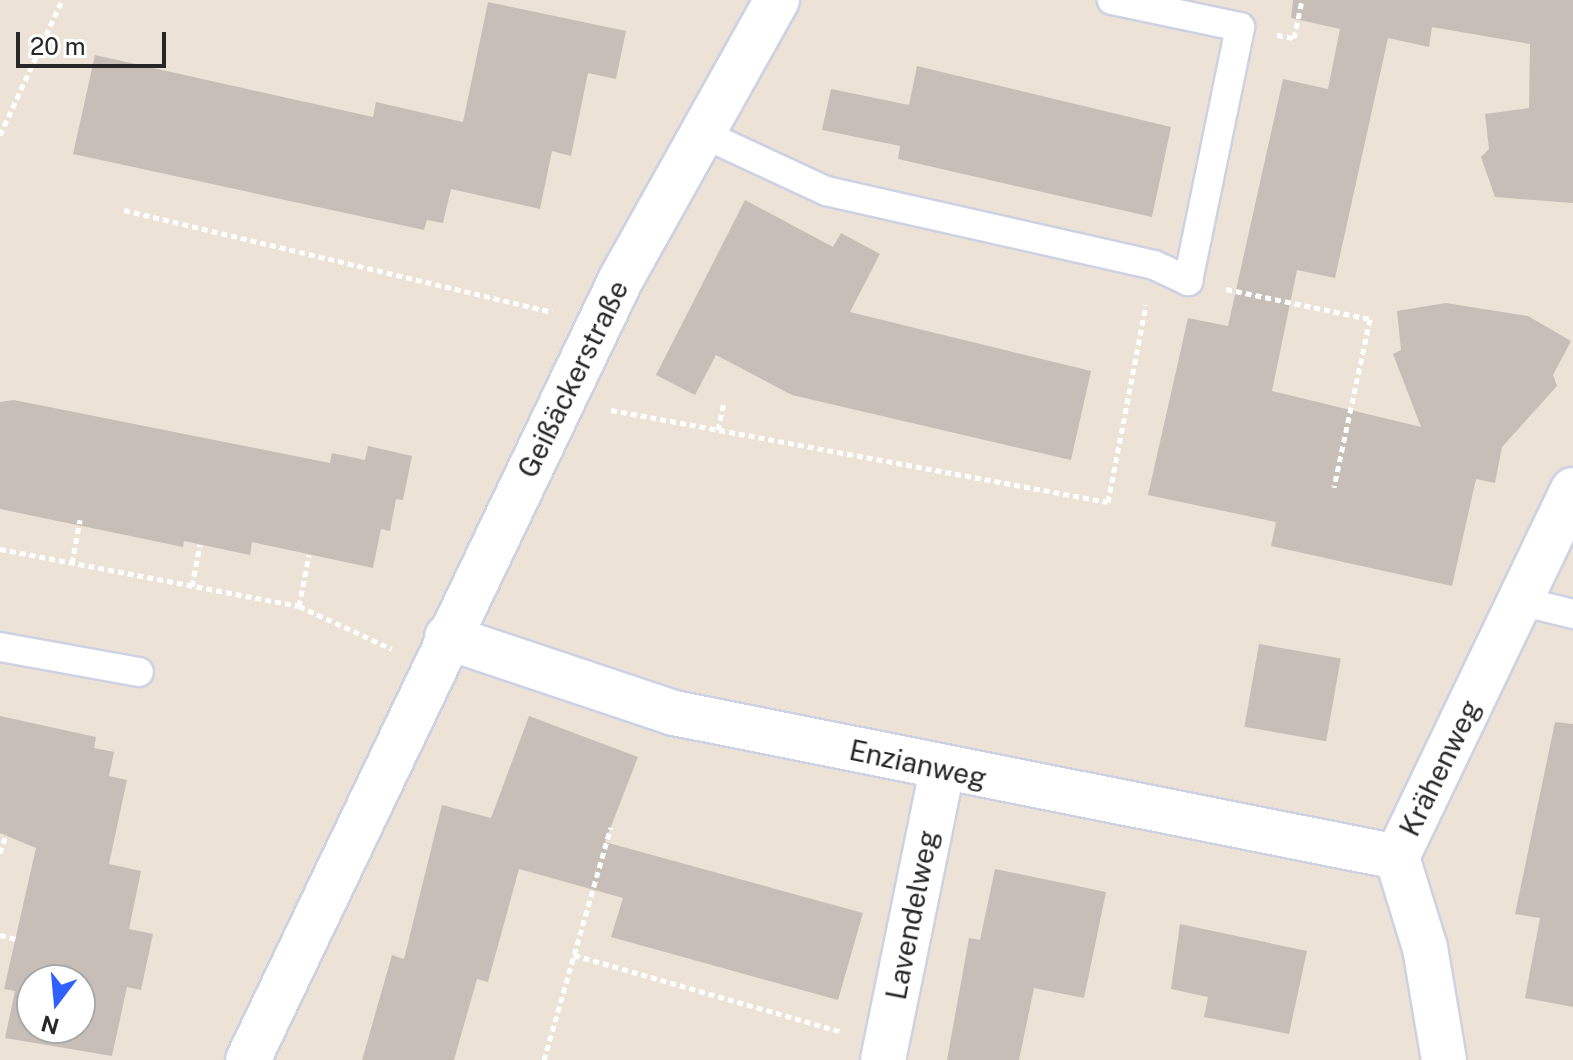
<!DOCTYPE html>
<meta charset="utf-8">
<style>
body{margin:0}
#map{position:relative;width:1573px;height:1060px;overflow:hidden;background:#ece2d6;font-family:"Public Sans",sans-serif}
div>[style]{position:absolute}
.building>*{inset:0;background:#c7bfb7;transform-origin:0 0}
.path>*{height:5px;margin-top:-2.5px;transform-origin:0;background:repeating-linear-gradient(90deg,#fff 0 6px,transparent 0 10px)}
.roads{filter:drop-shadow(2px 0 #ccd1e3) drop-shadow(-2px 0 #ccd1e3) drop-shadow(0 2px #ccd1e3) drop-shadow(0 -2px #ccd1e3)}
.service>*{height:28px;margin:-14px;padding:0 14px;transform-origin:14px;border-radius:14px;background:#fff}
.minor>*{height:44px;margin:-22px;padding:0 22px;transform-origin:22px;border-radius:22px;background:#fff}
span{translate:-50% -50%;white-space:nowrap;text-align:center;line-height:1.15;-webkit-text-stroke:6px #fff;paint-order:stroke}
.street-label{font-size:28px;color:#272727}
.north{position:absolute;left:16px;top:964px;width:80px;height:80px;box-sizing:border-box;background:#fff;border:2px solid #a9a9a9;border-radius:50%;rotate:196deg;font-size:22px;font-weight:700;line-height:32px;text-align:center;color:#272727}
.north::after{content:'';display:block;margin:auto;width:28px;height:36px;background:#3060ff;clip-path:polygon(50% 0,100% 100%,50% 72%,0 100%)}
.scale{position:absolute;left:16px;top:32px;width:150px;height:36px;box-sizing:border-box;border:4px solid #272727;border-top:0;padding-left:10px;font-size:24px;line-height:28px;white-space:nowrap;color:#272727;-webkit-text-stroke:6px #fff;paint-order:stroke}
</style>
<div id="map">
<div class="building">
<div style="clip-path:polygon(1293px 0,1573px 0,1573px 203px,1495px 197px,1481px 157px,1489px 149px,1485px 114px,1529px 108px,1530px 44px,1432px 27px,1429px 47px,1388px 38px,1335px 278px,1297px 270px,1272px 391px,1421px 427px,1393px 354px,1401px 350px,1397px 311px,1446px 303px,1528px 316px,1571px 341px,1553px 375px,1557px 386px,1502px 447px,1495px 483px,1476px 479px,1452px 586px,1271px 546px,1276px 522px,1148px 495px,1188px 318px,1228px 326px,1283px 79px,1328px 89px,1340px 29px,1291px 18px)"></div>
<div style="clip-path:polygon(488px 2px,626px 31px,616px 79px,588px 73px,571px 156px,552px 151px,540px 209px,451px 189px,443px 223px,427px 220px,424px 230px,73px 154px,95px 55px,373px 117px,376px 102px,463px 122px)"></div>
<div style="clip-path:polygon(917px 66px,1171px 127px,1152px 217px,898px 159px,900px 146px,822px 130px,831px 89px,909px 105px)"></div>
<div style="clip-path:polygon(745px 200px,833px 247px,841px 233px,880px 254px,850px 312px,1091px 371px,1071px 460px,792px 395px,716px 355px,695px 395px,656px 375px)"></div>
<div style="clip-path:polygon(14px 400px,330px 463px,332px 453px,365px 460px,368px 446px,412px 456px,403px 500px,396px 499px,390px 531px,381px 529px,373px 568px,252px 542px,250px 555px,184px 541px,183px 547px,0 509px,0 402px)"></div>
<div style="left:1259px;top:644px;width:83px;height:84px;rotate:10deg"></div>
<div style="clip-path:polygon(evenodd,0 716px,96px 737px,94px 748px,114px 752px,109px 776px,127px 780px,109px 864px,141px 871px,129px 929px,153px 934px,141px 990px,127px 987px,112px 1056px,5px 1038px,15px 991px,4px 989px,36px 848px,0 833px,0 716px,32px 980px,80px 980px,80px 1028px,32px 1028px,32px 980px)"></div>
<div style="clip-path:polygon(529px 716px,638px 757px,605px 842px,863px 913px,838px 1000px,611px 937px,623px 898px,519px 869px,488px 982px,477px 979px,454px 1060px,362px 1060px,392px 955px,404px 959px,442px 805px,491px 818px)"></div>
<div style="clip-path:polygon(1555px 722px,1573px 724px,1573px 1007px,1525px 998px,1540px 918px,1515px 914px)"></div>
<div style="clip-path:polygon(995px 869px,1106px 892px,1084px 998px,1034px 988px,1019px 1060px,947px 1060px,969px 938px,980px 940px)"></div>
<div style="clip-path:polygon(1180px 924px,1307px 951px,1289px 1034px,1204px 1017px,1208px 997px,1171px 989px)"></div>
</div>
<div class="path">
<div style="left:1277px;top:35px;width:17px;rotate:10deg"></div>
<div style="left:1294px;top:38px;width:39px;rotate:-78deg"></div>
<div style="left:0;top:135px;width:149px;rotate:-65.3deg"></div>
<div style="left:124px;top:210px;width:440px;rotate:13.4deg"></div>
<div style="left:1226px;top:289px;width:147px;rotate:11.8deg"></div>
<div style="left:1370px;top:319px;width:172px;rotate:102.1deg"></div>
<div style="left:611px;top:410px;width:505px;rotate:10.49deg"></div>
<div style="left:1108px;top:502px;width:201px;rotate:-79.1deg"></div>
<div style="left:718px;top:430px;width:29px;rotate:-78deg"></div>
<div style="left:0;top:549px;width:304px;rotate:10.8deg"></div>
<div style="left:299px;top:606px;width:102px;rotate:24.8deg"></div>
<div style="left:72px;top:563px;width:44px;rotate:-79.5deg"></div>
<div style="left:192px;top:586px;width:42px;rotate:-79deg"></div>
<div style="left:299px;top:606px;width:52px;rotate:-78.9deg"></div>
<div style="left:0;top:853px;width:20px;rotate:-72deg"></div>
<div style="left:0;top:935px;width:16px;rotate:14deg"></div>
<div style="left:574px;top:955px;width:279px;rotate:16deg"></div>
<div style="left:544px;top:1060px;width:242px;rotate:-74deg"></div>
</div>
<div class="roads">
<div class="service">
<div style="left:699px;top:132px;width:140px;rotate:24.9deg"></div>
<div style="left:826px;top:191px;width:336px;rotate:12.7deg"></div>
<div style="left:1154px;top:265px;width:38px;rotate:25deg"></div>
<div style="left:1188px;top:281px;width:259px;rotate:-78.4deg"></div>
<div style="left:1240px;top:27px;width:131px;rotate:-168.1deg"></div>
<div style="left:1520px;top:601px;width:55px;rotate:13.8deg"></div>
<div style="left:0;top:647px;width:141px;rotate:10.2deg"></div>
</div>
<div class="minor">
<div style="left:447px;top:637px;width:239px;rotate:18.5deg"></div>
<div style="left:674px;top:713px;width:737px;rotate:11.26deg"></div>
<div style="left:248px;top:1060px;width:865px;rotate:-64.47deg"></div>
<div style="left:621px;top:279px;width:320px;rotate:-60.8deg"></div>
<div style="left:883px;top:1060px;width:296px;rotate:-78.5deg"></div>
<div style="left:1444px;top:1060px;width:114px;rotate:-99.6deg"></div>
<div style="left:1425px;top:948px;width:95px;rotate:-107.1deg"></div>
<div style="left:1397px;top:857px;width:407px;rotate:-64.4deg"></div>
</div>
</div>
<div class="street-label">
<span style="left:573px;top:379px;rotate:-64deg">Geißäckerstraße</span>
<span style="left:918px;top:764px;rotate:12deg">Enzianweg</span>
<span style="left:1440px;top:768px;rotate:-64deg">Krähenweg</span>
<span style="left:912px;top:915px;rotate:-79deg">Lavendelweg</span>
</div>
<div class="north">N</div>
<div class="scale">20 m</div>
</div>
